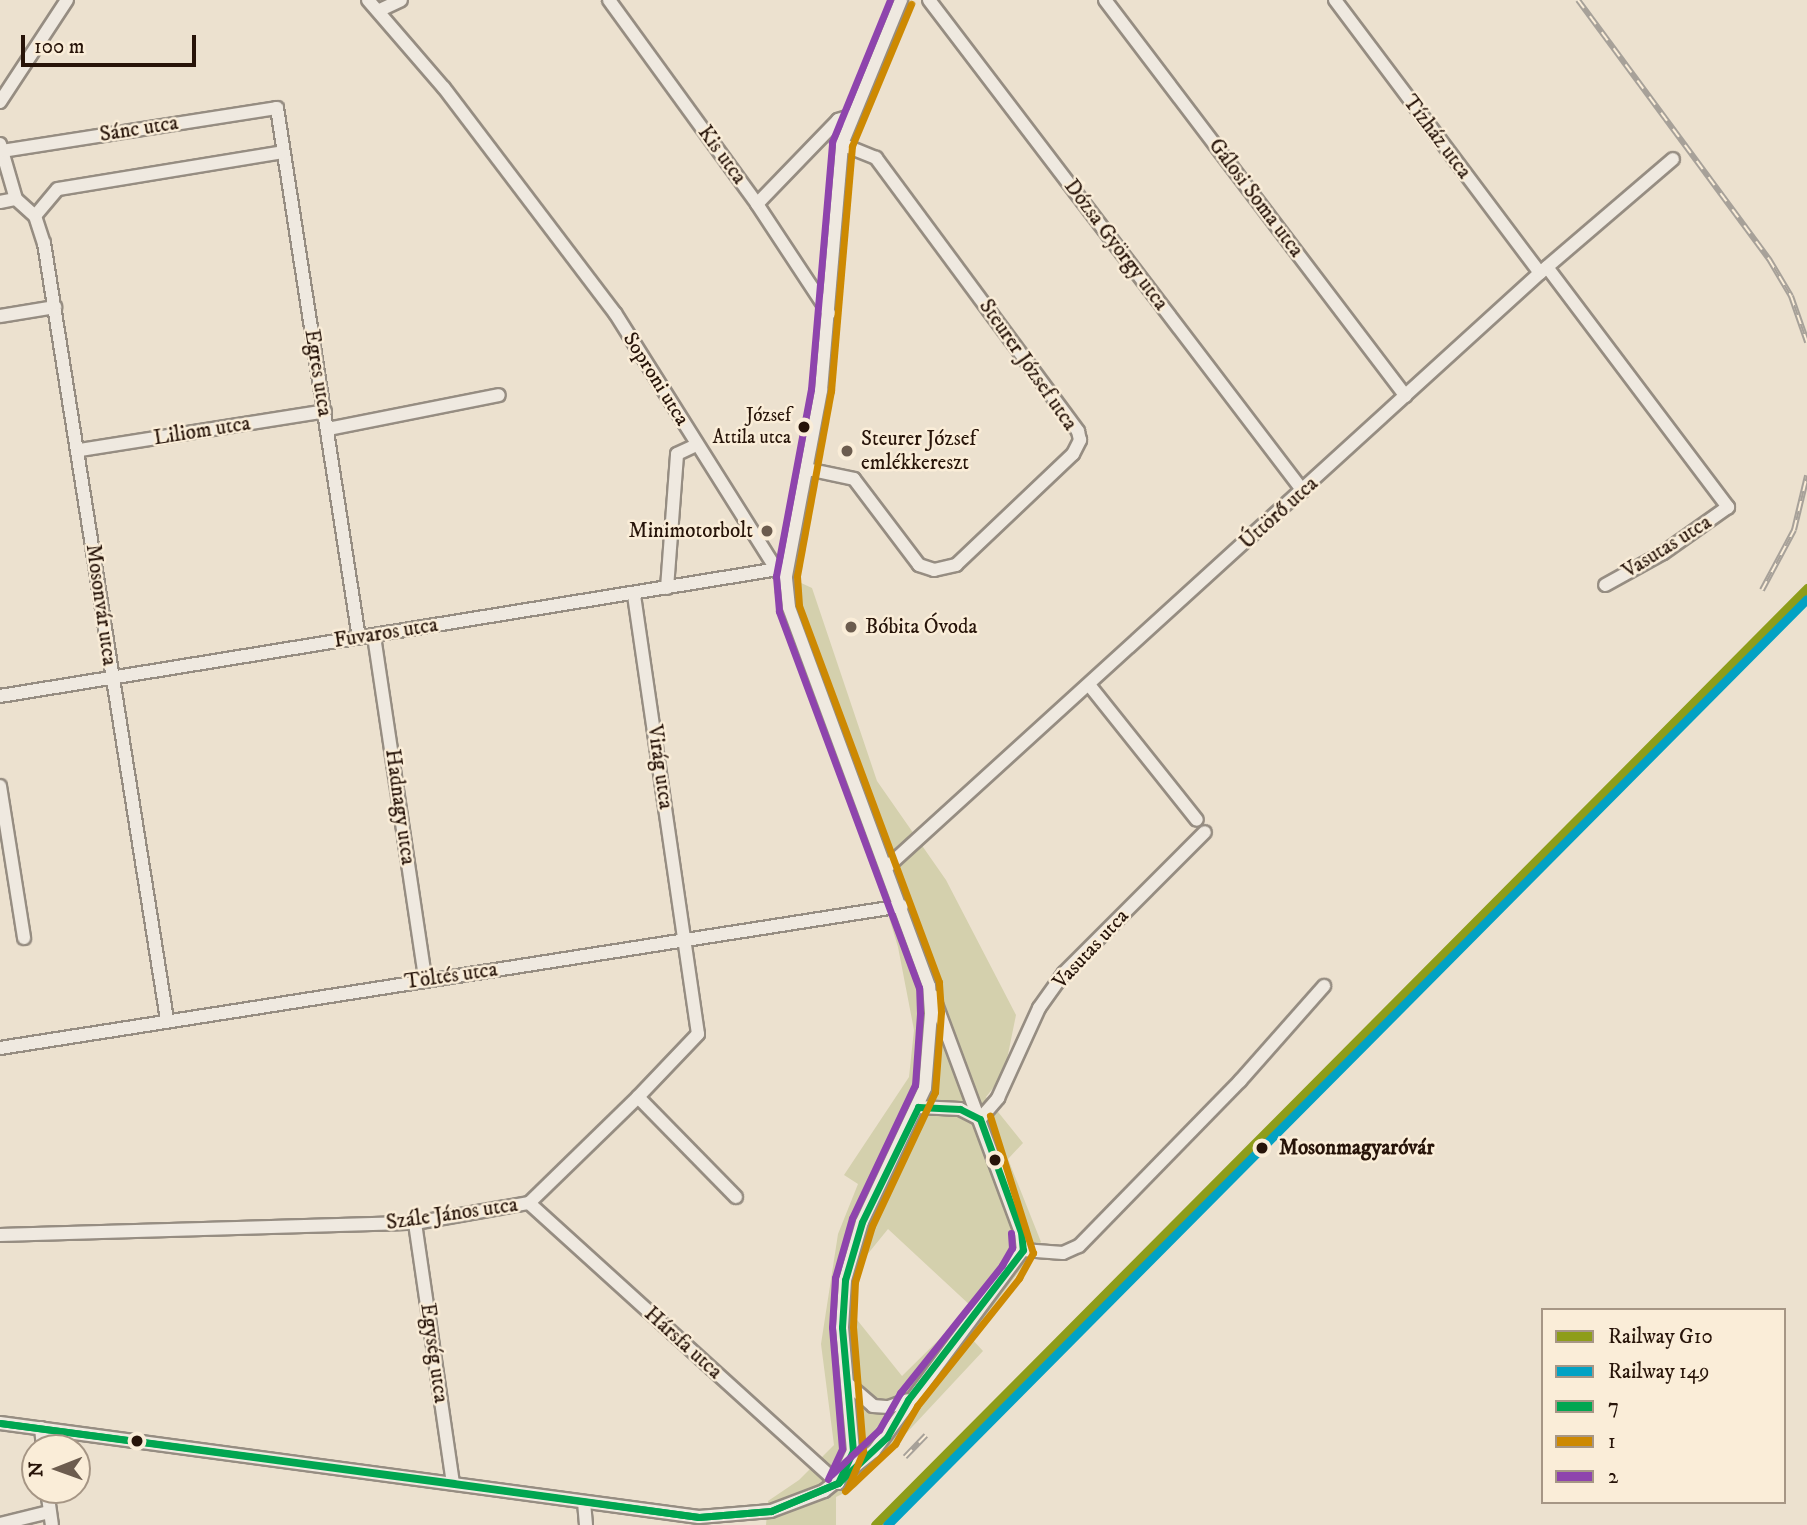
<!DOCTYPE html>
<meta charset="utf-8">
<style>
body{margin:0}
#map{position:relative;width:1807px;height:1525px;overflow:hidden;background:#ece1cf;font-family:"IM FELL DW Pica",serif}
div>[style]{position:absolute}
.green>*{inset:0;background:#d4d0ad}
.roads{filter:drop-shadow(2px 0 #968d82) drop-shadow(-2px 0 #968d82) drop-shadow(0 2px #968d82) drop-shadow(0 -2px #968d82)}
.minor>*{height:12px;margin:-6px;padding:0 6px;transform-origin:6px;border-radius:6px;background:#efe9e0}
.rail>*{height:6px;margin-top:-3px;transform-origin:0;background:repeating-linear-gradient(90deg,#faedd8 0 10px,#a7a199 0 20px);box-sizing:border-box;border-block:2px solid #a7a199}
.bus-1>*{height:7px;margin:-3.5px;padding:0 3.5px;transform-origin:3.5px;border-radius:3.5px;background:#00a651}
.bus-2>*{height:7px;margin:-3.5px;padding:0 3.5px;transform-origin:3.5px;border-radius:3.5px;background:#cd8902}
.bus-3>*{height:7px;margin:-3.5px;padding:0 3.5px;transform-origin:3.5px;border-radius:3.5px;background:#8e44ad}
.rail-1>*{height:9px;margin:-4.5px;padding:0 4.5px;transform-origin:4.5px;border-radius:4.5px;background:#8e9d1a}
.rail-2>*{height:9px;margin:-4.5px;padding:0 4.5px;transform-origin:4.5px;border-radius:4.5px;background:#02a2c4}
.dots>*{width:19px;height:19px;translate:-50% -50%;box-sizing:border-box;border:4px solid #faedd8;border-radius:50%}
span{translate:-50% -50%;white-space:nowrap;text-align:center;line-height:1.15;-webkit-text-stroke:5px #faedd8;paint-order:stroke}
.bus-label{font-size:19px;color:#271409}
.right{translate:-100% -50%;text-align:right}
.street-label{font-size:21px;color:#271409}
.poi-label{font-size:21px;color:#271409}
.left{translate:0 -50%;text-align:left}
.stop-label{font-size:21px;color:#271409;font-weight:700}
.legend{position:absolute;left:1541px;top:1308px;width:245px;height:196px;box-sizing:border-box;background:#faedd8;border:2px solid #a69685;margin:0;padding:9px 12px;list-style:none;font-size:21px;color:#271409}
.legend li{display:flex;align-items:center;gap:14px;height:35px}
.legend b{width:35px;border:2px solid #a69685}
.north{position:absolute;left:21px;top:1434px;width:70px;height:70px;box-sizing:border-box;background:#faedd8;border:2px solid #a69685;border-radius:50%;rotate:269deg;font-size:19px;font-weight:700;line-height:28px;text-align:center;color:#271409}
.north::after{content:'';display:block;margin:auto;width:24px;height:32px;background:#6c5c4e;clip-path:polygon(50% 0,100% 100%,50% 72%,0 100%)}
.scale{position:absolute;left:21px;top:35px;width:175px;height:32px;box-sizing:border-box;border:4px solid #271409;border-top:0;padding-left:9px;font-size:21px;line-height:24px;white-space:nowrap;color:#271409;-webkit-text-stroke:5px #faedd8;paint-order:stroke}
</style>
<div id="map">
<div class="green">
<div style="clip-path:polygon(evenodd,786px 576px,812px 588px,877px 781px,946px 880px,1016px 1015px,1004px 1074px,986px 1097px,1023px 1143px,1008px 1159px,1041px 1242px,970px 1337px,983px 1351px,856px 1487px,836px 1497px,836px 1525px,766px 1525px,768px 1501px,799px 1480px,834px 1445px,821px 1344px,838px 1234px,858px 1184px,844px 1175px,909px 1077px,914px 1030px,898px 947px,864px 836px,774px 592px,786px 576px,888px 1229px,972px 1307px,902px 1376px,854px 1316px,858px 1266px,888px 1229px)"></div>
</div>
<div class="roads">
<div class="minor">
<div style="left:368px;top:0;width:116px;rotate:49.2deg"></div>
<div style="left:444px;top:88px;width:283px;rotate:52.8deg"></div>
<div style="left:615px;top:313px;width:306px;rotate:57.8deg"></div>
<div style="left:609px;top:0;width:252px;rotate:54deg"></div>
<div style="left:757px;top:204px;width:131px;rotate:56.6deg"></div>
<div style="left:929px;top:0;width:617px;rotate:52.7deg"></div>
<div style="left:1105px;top:0;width:497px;rotate:52.8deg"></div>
<div style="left:1335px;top:0;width:341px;rotate:53.1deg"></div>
<div style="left:380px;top:10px;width:23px;rotate:-25deg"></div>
<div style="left:0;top:102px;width:122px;rotate:-56.7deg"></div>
<div style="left:0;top:144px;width:57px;rotate:73.8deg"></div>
<div style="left:2px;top:151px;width:278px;rotate:-8.9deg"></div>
<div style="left:277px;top:108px;width:536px;rotate:81.21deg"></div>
<div style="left:16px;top:199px;width:25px;rotate:42deg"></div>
<div style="left:35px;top:216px;width:28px;rotate:72deg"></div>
<div style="left:44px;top:243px;width:787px;rotate:81deg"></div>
<div style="left:0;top:202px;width:16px;rotate:-11deg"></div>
<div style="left:757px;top:204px;width:117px;rotate:-46deg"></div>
<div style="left:838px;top:120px;width:13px;rotate:-18deg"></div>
<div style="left:35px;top:216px;width:35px;rotate:-50deg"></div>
<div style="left:58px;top:189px;width:228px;rotate:-9.3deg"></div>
<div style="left:1547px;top:267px;width:301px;rotate:53deg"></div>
<div style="left:1728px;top:507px;width:80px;rotate:144.7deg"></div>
<div style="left:1663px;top:553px;width:66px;rotate:151.1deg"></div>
<div style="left:0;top:316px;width:56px;rotate:-9.3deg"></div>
<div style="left:328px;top:429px;width:174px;rotate:-11.2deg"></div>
<div style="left:80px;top:450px;width:248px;rotate:-9deg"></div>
<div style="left:807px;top:469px;width:48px;rotate:12deg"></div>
<div style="left:854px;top:479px;width:108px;rotate:52.9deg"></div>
<div style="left:919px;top:565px;width:16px;rotate:18deg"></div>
<div style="left:934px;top:570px;width:23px;rotate:-13deg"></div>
<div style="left:956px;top:565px;width:161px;rotate:-43.5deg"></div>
<div style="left:1073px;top:454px;width:16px;rotate:-63deg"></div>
<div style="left:1080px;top:440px;width:9px;rotate:-103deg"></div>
<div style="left:1078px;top:431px;width:340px;rotate:-126.5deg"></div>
<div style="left:876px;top:158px;width:37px;rotate:-158deg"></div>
<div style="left:667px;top:588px;width:134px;rotate:-85.7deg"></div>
<div style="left:677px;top:454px;width:21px;rotate:-25deg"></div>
<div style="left:374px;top:636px;width:347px;rotate:81.5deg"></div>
<div style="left:1090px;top:686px;width:171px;rotate:51.4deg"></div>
<div style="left:0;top:696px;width:782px;rotate:-9.27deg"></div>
<div style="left:0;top:786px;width:154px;rotate:81deg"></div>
<div style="left:886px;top:868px;width:884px;rotate:-42.3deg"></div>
<div style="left:1540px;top:273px;width:175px;rotate:-40.6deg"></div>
<div style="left:933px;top:996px;width:252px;rotate:69.6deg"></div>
<div style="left:1021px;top:1232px;width:18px;rotate:84deg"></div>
<div style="left:0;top:1048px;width:913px;rotate:-8.95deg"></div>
<div style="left:638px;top:1097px;width:140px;rotate:45.6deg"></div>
<div style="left:918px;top:1107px;width:42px;rotate:2.7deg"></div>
<div style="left:960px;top:1109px;width:22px;rotate:27deg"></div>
<div style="left:980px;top:1119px;width:28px;rotate:-49deg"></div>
<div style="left:998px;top:1098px;width:99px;rotate:-65.5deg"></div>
<div style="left:1039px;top:1008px;width:43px;rotate:-54.5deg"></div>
<div style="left:1064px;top:973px;width:199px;rotate:-45deg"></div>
<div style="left:529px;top:1203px;width:417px;rotate:42.2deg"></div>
<div style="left:415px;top:1223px;width:263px;rotate:81.7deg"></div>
<div style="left:0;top:1235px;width:415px;rotate:-1.7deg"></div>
<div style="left:415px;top:1223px;width:116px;rotate:-10deg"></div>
<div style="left:529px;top:1203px;width:152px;rotate:-44.2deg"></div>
<div style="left:638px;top:1097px;width:87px;rotate:-46.4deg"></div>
<div style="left:698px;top:1034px;width:445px;rotate:-98.3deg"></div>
<div style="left:1023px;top:1250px;width:40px;rotate:4.3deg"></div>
<div style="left:1063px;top:1253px;width:17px;rotate:-24deg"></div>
<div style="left:1079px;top:1246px;width:231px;rotate:-45.7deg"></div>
<div style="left:1240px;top:1081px;width:127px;rotate:-48.5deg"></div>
<div style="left:848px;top:1384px;width:33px;rotate:41deg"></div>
<div style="left:873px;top:1406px;width:16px;rotate:4deg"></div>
<div style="left:889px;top:1407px;width:20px;rotate:-20deg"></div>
<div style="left:0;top:1423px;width:705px;rotate:7.66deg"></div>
<div style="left:699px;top:1517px;width:72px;rotate:-4.8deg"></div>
<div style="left:771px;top:1511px;width:57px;rotate:-20.7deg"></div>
<div style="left:824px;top:1491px;width:64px;rotate:-38.7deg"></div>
<div style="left:874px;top:1451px;width:250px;rotate:-53.5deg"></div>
<div style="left:41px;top:1428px;width:20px;rotate:84deg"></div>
<div style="left:838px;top:1483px;width:35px;rotate:-65deg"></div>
<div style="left:853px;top:1451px;width:124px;rotate:-95.1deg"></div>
<div style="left:842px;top:1327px;width:47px;rotate:-86.3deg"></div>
<div style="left:845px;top:1280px;width:60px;rotate:-73.7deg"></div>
<div style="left:862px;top:1222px;width:148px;rotate:-64.8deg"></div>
<div style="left:925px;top:1088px;width:75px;rotate:-85.4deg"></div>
<div style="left:931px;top:1013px;width:27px;rotate:-94deg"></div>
<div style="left:929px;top:986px;width:404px;rotate:-110.3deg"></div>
<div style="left:789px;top:607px;width:31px;rotate:-96deg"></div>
<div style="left:786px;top:576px;width:189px;rotate:-79.3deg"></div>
<div style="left:821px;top:390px;width:247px;rotate:-85.1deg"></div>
<div style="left:842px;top:144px;width:156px;rotate:-67.7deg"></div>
<div style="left:47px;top:1490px;width:35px;rotate:82deg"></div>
<div style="left:584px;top:1502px;width:23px;rotate:85deg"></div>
<div style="left:0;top:1524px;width:50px;rotate:-13.8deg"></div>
</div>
</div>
<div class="rail">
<div style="left:1578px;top:0;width:322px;rotate:53.6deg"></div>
<div style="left:1769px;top:259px;width:43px;rotate:59.3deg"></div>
<div style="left:1791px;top:296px;width:49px;rotate:70.8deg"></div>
<div style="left:1762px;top:590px;width:68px;rotate:-61.9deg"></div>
<div style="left:1794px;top:530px;width:56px;rotate:-76.5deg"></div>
<div style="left:905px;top:1457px;width:30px;rotate:-46deg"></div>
</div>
<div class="bus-1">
<div style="left:918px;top:1107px;width:42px;rotate:2.7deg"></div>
<div style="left:960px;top:1109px;width:22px;rotate:27deg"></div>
<div style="left:980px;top:1119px;width:120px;rotate:70.1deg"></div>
<div style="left:1021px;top:1232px;width:18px;rotate:84deg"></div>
<div style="left:1023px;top:1250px;width:189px;rotate:127.5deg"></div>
<div style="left:908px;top:1400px;width:43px;rotate:119.6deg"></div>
<div style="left:887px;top:1437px;width:67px;rotate:136.8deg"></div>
<div style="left:838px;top:1483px;width:35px;rotate:-65deg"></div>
<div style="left:853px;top:1451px;width:124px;rotate:-95.1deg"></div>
<div style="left:842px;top:1327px;width:47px;rotate:-86.3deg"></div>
<div style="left:845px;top:1280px;width:60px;rotate:-73.7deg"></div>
<div style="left:862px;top:1222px;width:128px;rotate:-64deg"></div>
<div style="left:0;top:1423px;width:457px;rotate:7.5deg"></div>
<div style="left:453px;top:1483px;width:248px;rotate:7.9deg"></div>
<div style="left:699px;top:1517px;width:705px;rotate:-172.34deg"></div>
<div style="left:771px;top:1511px;width:73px;rotate:-22.7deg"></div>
<div style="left:771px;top:1511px;width:73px;rotate:-22.7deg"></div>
<div style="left:699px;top:1517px;width:72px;rotate:-4.8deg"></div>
<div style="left:699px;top:1517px;width:72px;rotate:-4.8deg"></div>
</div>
<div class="bus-2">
<div style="left:848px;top:1487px;width:39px;rotate:-67deg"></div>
<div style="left:863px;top:1451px;width:124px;rotate:-94.6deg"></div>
<div style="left:853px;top:1327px;width:45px;rotate:-87.5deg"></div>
<div style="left:855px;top:1282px;width:59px;rotate:-73.1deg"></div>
<div style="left:872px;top:1226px;width:148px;rotate:-64.8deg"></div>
<div style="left:935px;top:1092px;width:80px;rotate:-85.7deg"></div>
<div style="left:941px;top:1012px;width:30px;rotate:-94deg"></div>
<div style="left:939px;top:982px;width:402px;rotate:-110.4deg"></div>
<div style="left:799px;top:605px;width:29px;rotate:-94deg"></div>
<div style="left:797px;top:576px;width:188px;rotate:-79.6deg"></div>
<div style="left:831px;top:391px;width:246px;rotate:-85.1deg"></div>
<div style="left:852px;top:146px;width:154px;rotate:-67.4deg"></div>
<div style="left:845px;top:1491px;width:69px;rotate:-43.2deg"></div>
<div style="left:895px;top:1444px;width:44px;rotate:-59.9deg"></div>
<div style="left:917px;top:1406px;width:164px;rotate:-51.4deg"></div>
<div style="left:1019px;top:1278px;width:29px;rotate:-61deg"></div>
<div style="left:1033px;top:1253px;width:144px;rotate:-107.4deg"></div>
</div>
<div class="bus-3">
<div style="left:831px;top:1475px;width:66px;rotate:-43.2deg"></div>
<div style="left:879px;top:1430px;width:43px;rotate:-60.4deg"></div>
<div style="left:900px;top:1393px;width:164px;rotate:-51.4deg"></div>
<div style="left:1002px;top:1265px;width:20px;rotate:-60deg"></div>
<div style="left:1012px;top:1248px;width:15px;rotate:-94deg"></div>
<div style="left:828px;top:1479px;width:33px;rotate:-65deg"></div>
<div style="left:842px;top:1449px;width:122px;rotate:-94.7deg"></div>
<div style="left:832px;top:1327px;width:49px;rotate:-86.5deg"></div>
<div style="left:835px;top:1278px;width:62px;rotate:-74.2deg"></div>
<div style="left:852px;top:1218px;width:147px;rotate:-64.7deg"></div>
<div style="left:915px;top:1085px;width:72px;rotate:-86deg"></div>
<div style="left:920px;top:1013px;width:25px;rotate:-92deg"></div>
<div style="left:919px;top:988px;width:402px;rotate:-110.4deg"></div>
<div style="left:779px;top:611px;width:35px;rotate:-95deg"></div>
<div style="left:776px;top:576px;width:190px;rotate:-79.4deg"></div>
<div style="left:811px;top:389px;width:248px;rotate:-85.1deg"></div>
<div style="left:832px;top:142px;width:153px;rotate:-67.8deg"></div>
</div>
<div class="rail-1">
<div style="left:875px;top:1525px;width:1322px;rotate:-45.15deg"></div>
</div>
<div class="rail-2">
<div style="left:887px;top:1525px;width:1305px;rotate:-45.19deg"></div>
</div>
<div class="dots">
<div style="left:804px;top:427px;background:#271409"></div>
<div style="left:847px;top:451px;background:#6c5c4e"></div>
<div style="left:767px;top:531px;background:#6c5c4e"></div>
<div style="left:851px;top:627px;background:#6c5c4e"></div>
<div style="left:1262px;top:1148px;background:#271409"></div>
<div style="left:995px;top:1160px;background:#271409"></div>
<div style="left:137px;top:1441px;background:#271409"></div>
</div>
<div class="bus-label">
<span class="right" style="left:791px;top:427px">József<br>Attila utca</span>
</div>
<div class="street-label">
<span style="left:139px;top:129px;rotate:-9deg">Sánc utca</span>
<span style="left:1437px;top:137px;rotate:53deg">Tízház utca</span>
<span style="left:722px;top:155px;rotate:54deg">Kis utca</span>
<span style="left:1256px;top:198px;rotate:53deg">Gálosi Soma utca</span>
<span style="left:1116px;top:245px;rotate:53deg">Dózsa György utca</span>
<span style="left:1028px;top:365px;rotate:55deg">Steurer József utca</span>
<span style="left:318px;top:373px;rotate:81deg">Egres utca</span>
<span style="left:656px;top:379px;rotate:58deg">Soproni utca</span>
<span style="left:202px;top:431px;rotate:-9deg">Liliom utca</span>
<span style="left:1279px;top:513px;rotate:-42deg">Úttörő utca</span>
<span style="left:1667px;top:547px;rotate:-32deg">Vasutas utca</span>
<span style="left:101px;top:605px;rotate:82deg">Mosonvár utca</span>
<span style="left:386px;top:633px;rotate:-9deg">Fuvaros utca</span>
<span style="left:660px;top:767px;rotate:82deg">Virág utca</span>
<span style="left:400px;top:807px;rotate:82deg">Hadnagy utca</span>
<span style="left:1091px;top:949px;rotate:-47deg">Vasutas utca</span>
<span style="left:451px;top:976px;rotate:-8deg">Töltés utca</span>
<span style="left:452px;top:1214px;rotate:-8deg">Szále János utca</span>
<span style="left:683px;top:1343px;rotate:42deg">Hársfa utca</span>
<span style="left:434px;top:1353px;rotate:82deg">Egység utca</span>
</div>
<div class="poi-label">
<span class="left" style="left:861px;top:451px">Steurer József<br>emlékkereszt</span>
<span class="right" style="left:753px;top:531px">Minimotorbolt</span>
<span class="left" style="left:865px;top:627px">Bóbita Óvoda</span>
</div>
<div class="stop-label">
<span class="left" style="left:1279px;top:1148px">Mosonmagyaróvár</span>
</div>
<ul class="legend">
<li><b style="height:9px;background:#8e9d1a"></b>Railway G10</li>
<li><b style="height:9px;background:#02a2c4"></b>Railway 149</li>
<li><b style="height:9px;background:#00a651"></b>7</li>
<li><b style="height:9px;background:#cd8902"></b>1</li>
<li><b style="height:9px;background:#8e44ad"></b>2</li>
</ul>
<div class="north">N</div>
<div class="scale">100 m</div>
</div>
